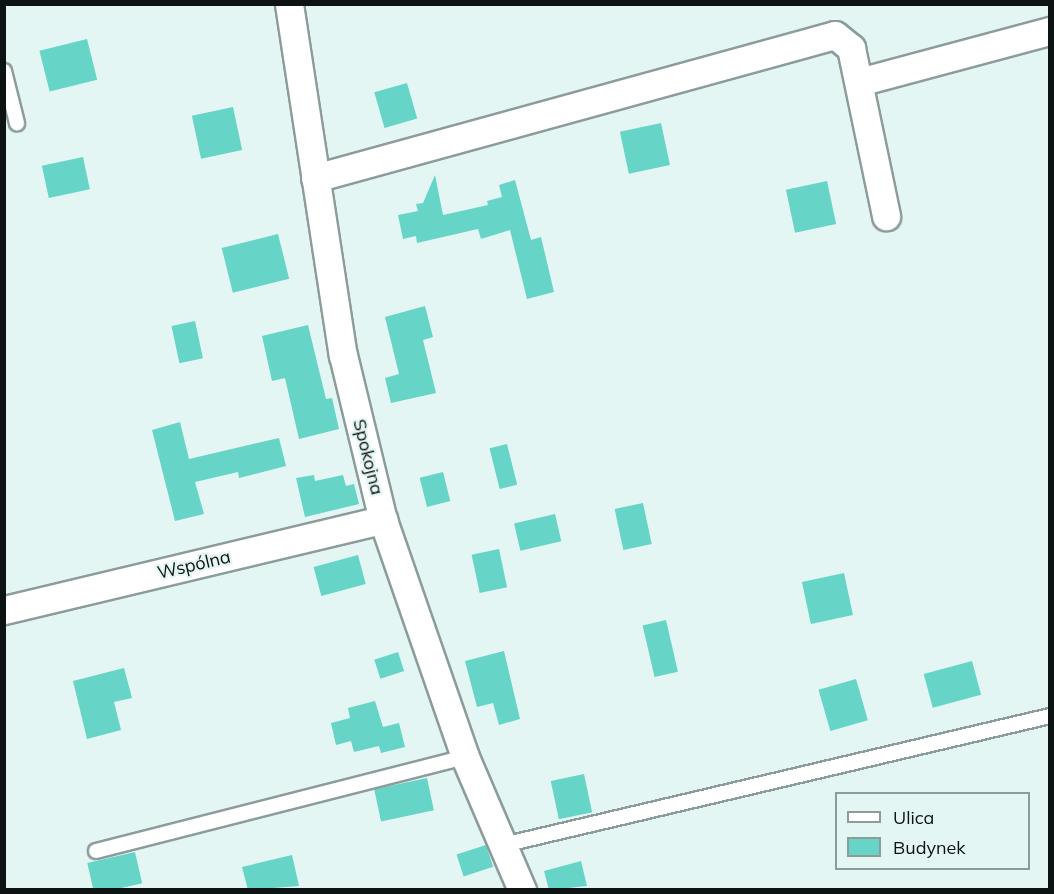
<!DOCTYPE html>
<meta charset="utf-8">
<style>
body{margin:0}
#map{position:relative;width:1054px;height:894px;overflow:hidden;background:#e4f6f3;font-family:Mulish,sans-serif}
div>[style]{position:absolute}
.building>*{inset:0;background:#66d4c7;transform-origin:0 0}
.roads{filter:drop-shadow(2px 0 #8c9c9a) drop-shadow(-2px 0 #8c9c9a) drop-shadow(0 2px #8c9c9a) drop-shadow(0 -2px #8c9c9a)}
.lane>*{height:14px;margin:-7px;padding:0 7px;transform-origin:7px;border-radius:7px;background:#fff}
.street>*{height:27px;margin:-13.5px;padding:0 13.5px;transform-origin:13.5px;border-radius:13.5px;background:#fff}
span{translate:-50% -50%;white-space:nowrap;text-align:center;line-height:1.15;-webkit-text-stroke:4.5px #e4f6f3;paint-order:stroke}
.street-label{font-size:18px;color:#0d1312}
.frame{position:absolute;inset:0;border:6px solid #0d1312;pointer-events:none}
.legend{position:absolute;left:835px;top:792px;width:195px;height:78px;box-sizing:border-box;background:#e4f6f3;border:2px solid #8e9b99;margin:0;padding:8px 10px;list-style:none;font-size:18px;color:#0d1312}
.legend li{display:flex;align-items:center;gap:12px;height:30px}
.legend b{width:30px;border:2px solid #8e9b99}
</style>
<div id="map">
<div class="building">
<div style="left:87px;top:39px;width:42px;height:49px;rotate:76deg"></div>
<div style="left:407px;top:83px;width:37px;height:34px;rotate:74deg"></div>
<div style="left:233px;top:107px;width:44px;height:42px;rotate:78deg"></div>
<div style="left:661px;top:123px;width:43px;height:42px;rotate:78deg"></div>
<div style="left:83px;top:157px;width:33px;height:42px;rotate:78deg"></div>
<div style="clip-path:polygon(435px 175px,443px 215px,488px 205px,487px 201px,502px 197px,499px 185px,515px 180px,531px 240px,541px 237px,554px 292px,527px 299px,510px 230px,481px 239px,478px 229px,417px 243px,416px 236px,403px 239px,398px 215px,418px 211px,416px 204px,423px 203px)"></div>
<div style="left:827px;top:181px;width:44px;height:42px;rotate:78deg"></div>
<div style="left:278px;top:234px;width:46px;height:58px;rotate:76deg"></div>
<div style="clip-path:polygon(425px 306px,433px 337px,423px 340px,436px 393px,391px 403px,385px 378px,399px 374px,385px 317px)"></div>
<div style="left:195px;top:321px;width:38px;height:24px;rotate:78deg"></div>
<div style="clip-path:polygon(308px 325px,326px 399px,332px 398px,339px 429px,299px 439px,285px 378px,272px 381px,262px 336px)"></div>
<div style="clip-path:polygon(180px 422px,189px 459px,279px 438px,286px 466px,239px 478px,238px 472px,195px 482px,204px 514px,175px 521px,152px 430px)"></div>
<div style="left:507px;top:444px;width:42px;height:18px;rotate:76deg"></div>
<div style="left:443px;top:472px;width:30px;height:24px;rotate:76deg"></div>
<div style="clip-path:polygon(314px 475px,315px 481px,343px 475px,346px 486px,354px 484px,359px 504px,305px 517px,296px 478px)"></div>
<div style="left:643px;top:503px;width:42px;height:29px;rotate:78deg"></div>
<div style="left:555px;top:514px;width:28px;height:42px;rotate:77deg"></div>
<div style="left:499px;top:549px;width:39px;height:28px;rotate:78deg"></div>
<div style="left:358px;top:555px;width:30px;height:46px;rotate:75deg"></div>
<div style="left:844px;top:573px;width:43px;height:43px;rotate:78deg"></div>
<div style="left:666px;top:620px;width:53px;height:24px;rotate:77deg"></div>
<div style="clip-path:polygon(504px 651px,520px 719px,499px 725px,493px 703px,477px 707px,465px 661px)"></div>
<div style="left:398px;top:652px;width:20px;height:25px;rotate:72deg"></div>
<div style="left:972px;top:661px;width:35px;height:50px;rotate:75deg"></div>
<div style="clip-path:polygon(124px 668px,132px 698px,114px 702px,121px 730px,87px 739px,73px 681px)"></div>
<div style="left:856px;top:679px;width:43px;height:39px;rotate:74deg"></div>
<div style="clip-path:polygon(375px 701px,383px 727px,399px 723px,405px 747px,381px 753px,379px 746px,354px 752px,351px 741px,336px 745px,331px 723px,350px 718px,348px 708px)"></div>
<div style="left:584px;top:774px;width:39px;height:34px;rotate:78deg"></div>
<div style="left:427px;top:778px;width:33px;height:54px;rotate:78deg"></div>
<div style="left:486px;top:845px;width:23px;height:31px;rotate:72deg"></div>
<div style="left:135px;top:852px;width:32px;height:49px;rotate:77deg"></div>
<div style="clip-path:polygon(292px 855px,299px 886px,248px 890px,242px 867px)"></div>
<div style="clip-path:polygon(581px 861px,587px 886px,549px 890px,544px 871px)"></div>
</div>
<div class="roads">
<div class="lane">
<div style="left:4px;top:71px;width:54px;rotate:76deg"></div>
<div style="left:503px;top:845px;width:562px;rotate:-13.27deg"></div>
<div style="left:96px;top:851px;width:381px;rotate:-14.3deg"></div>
</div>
<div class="street">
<div style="left:289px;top:4px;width:355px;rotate:81.3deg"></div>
<div style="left:343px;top:355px;width:170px;rotate:76.4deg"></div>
<div style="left:383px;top:520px;width:251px;rotate:70.9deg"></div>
<div style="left:465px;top:757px;width:145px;rotate:66.8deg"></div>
<div style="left:859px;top:82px;width:198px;rotate:-15deg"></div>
<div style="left:315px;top:178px;width:539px;rotate:-15.38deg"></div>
<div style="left:835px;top:35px;width:21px;rotate:39deg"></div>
<div style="left:851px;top:48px;width:172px;rotate:78.2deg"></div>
<div style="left:4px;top:610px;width:390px;rotate:-13.4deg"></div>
</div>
</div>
<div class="street-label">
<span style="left:368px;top:457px;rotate:76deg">Spokojna</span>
<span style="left:194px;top:565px;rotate:-13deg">Wspólna</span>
</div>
<div class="frame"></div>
<ul class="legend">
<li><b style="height:8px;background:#fff"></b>Ulica</li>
<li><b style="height:16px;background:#66d4c7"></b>Budynek</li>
</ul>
</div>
